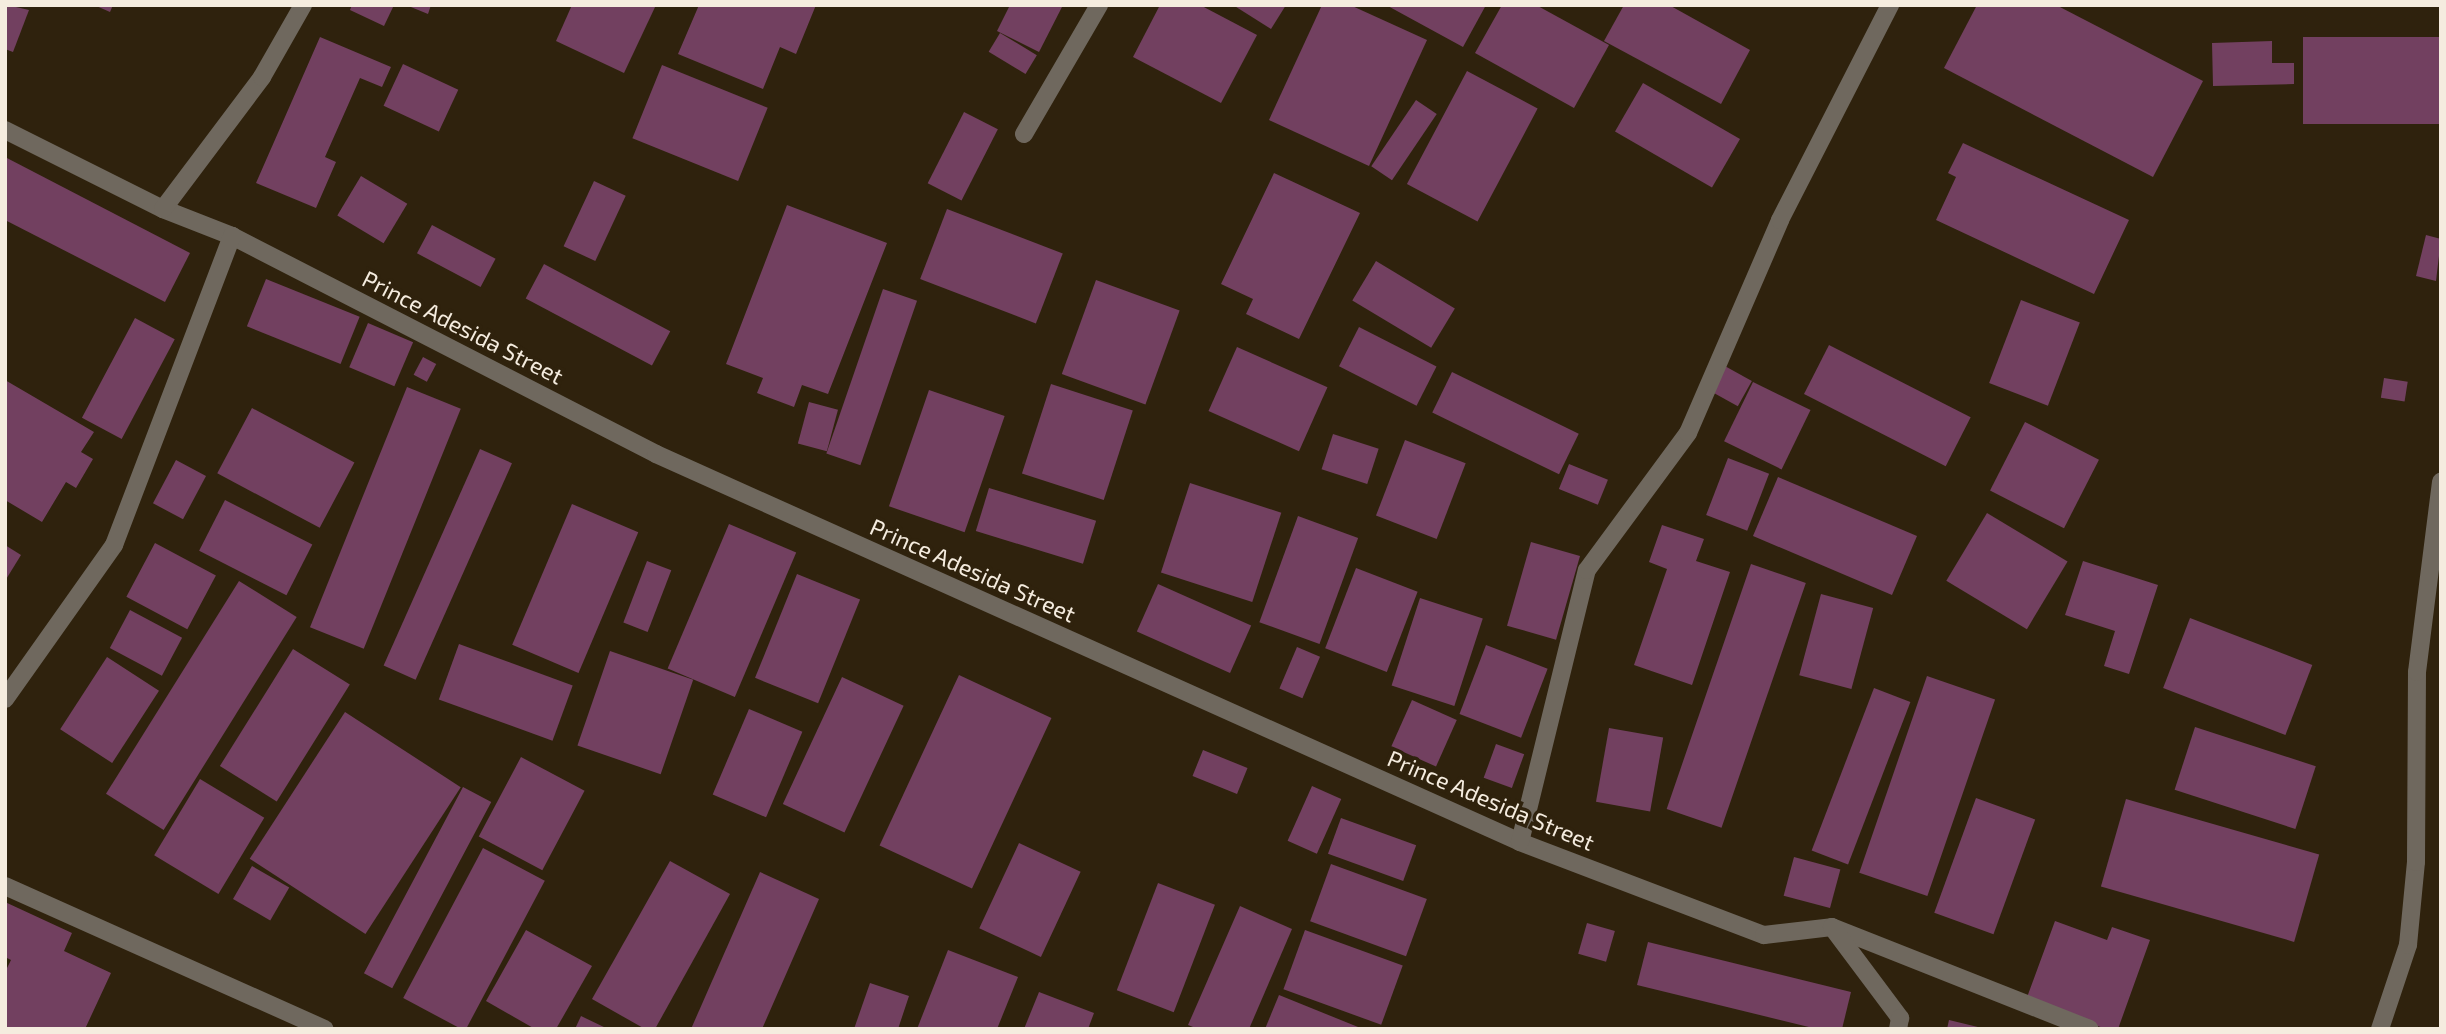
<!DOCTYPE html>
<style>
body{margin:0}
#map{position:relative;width:2446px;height:1034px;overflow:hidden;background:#2f220d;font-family:"Exo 2",sans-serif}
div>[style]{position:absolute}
.building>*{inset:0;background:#724060;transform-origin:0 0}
.street>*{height:18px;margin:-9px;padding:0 9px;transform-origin:9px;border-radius:9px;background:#6f685e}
span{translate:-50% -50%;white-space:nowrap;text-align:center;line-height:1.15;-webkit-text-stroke:7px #2f220d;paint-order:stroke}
.street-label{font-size:23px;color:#f5ecdf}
.frame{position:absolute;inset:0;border:7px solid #f5ecdf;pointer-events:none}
</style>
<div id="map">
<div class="building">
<div style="clip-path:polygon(7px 5px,29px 10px,13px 52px,5px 49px)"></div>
<div style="clip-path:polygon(94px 5px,113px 5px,110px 12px)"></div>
<div style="clip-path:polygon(352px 5px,394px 5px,384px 26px,350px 10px)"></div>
<div style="clip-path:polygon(406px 5px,431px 5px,428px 14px)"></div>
<div style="clip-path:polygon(572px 5px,656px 5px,624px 73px,556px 41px)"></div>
<div style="clip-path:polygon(699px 5px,816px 5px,796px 54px,780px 47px,763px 89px,678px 54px)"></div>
<div style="clip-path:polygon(1010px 5px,1063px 5px,1039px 52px,997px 31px)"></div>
<div style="clip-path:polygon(1160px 5px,1200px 5px,1257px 35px,1221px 103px,1133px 57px)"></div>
<div style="clip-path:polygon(1233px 5px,1286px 5px,1271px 29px)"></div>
<div style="clip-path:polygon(1322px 5px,1350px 5px,1427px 40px,1369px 166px,1269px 120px)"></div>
<div style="clip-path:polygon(1386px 5px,1486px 5px,1463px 47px)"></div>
<div style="clip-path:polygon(1502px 5px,1536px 5px,1609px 45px,1574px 108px,1475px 53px)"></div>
<div style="clip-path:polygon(1624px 5px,1669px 5px,1750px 50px,1721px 104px,1604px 41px)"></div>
<div style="clip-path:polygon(1977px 5px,2056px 5px,2203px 81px,2153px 177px,1944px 68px)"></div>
<div style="left:1000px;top:33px;width:43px;height:22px;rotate:31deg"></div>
<div style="clip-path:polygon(320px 37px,391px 67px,382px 87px,360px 78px,325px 157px,336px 162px,316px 208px,256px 183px)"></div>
<div style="left:2441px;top:37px;width:87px;height:138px;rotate:90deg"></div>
<div style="clip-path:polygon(2272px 41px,2272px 63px,2294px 63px,2294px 84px,2213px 86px,2212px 43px)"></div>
<div style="left:403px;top:64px;width:61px;height:46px;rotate:25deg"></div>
<div style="left:662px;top:65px;width:114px;height:79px;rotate:22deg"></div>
<div style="left:1467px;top:71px;width:80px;height:128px;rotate:28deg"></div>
<div style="left:1643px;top:83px;width:112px;height:56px;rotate:30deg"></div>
<div style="left:1416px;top:100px;width:25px;height:80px;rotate:34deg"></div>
<div style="left:964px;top:112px;width:38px;height:80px;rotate:27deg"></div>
<div style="clip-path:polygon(1963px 143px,2129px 220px,2094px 294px,1936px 220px,1956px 177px,1948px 173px)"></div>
<div style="clip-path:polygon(5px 157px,190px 253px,165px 302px,5px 220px)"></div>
<div style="clip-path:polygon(1274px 173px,1360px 213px,1299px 339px,1246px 314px,1253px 299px,1221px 284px)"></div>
<div style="left:361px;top:176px;width:54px;height:46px;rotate:31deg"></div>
<div style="left:594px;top:181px;width:35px;height:72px;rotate:25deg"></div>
<div style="clip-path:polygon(787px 205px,887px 243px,828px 394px,802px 385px,794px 407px,757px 393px,763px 378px,726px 364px)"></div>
<div style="left:947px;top:209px;width:124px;height:75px;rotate:21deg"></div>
<div style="left:432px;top:225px;width:72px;height:32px;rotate:28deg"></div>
<div style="clip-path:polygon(2426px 235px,2441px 239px,2436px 281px,2416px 276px)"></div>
<div style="left:1376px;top:261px;width:92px;height:46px;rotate:31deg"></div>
<div style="left:544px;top:264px;width:143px;height:39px;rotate:28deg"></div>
<div style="left:266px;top:279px;width:101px;height:51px;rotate:22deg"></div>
<div style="left:1096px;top:280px;width:89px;height:100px;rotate:20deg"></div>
<div style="left:883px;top:289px;width:36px;height:174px;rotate:19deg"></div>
<div style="left:2021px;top:300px;width:63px;height:89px;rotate:21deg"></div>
<div style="left:135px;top:318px;width:45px;height:113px;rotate:28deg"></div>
<div style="left:368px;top:323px;width:49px;height:48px;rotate:23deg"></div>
<div style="left:1359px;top:327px;width:87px;height:44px;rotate:27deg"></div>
<div style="left:1829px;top:345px;width:159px;height:55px;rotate:27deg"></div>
<div style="left:1237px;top:347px;width:99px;height:70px;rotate:24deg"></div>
<div style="left:423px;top:357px;width:15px;height:20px;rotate:28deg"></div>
<div style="left:1723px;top:365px;width:33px;height:29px;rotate:29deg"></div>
<div style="left:1452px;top:372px;width:141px;height:45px;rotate:26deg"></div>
<div style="left:2384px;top:378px;width:24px;height:20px;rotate:9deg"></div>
<div style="clip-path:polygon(5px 380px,94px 432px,81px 452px,93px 459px,76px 488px,66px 482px,42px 522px,5px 500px)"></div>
<div style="left:1753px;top:382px;width:64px;height:66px;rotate:26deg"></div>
<div style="left:1051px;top:384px;width:86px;height:94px;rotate:18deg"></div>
<div style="left:407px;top:387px;width:58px;height:259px;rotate:22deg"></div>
<div style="left:929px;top:390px;width:80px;height:123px;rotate:19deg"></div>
<div style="left:809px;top:402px;width:30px;height:43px;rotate:15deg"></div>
<div style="left:252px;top:408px;width:116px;height:74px;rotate:28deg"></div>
<div style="left:2025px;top:422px;width:83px;height:77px;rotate:27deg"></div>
<div style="left:1333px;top:434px;width:48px;height:37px;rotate:18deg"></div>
<div style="left:1405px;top:440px;width:65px;height:81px;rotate:21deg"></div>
<div style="left:480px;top:449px;width:35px;height:237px;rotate:24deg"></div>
<div style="left:1728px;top:458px;width:44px;height:61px;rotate:21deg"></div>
<div style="left:176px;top:460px;width:34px;height:49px;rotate:28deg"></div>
<div style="left:1569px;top:464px;width:42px;height:27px;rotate:22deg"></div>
<div style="left:1778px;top:477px;width:151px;height:64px;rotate:23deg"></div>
<div style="left:1190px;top:483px;width:96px;height:94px;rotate:18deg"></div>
<div style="left:989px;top:488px;width:112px;height:45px;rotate:17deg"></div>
<div style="left:225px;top:500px;width:98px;height:57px;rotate:27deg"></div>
<div style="left:572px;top:504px;width:72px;height:153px;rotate:23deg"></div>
<div style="left:1987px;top:513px;width:94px;height:79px;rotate:31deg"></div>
<div style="left:1298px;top:516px;width:64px;height:113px;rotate:20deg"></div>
<div style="left:729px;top:524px;width:73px;height:157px;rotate:23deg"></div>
<div style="clip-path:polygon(1662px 525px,1704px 539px,1696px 561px,1730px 572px,1692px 685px,1634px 665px,1667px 569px,1649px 562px)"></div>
<div style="left:1531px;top:542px;width:51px;height:87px;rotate:16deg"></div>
<div style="left:155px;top:543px;width:69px;height:61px;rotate:28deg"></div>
<div style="clip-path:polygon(5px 545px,21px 555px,5px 581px)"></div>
<div style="left:647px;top:561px;width:26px;height:66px;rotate:21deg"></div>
<div style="clip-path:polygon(2083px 561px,2158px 585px,2129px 674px,2104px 666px,2115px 631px,2065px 615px)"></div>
<div style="left:1751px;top:564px;width:58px;height:259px;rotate:19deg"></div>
<div style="left:1356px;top:568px;width:66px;height:86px;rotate:21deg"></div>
<div style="left:797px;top:574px;width:68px;height:112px;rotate:22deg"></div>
<div style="left:239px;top:581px;width:68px;height:251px;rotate:32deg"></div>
<div style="left:1158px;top:584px;width:102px;height:52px;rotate:24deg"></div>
<div style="left:1821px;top:594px;width:54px;height:84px;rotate:15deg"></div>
<div style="left:1420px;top:598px;width:66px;height:92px;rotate:18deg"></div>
<div style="left:130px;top:610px;width:59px;height:43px;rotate:28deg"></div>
<div style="left:2190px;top:618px;width:131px;height:75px;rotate:21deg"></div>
<div style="left:459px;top:644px;width:121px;height:59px;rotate:20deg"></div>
<div style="left:1486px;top:645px;width:66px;height:74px;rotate:21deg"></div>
<div style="left:1297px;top:647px;width:25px;height:45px;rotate:23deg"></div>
<div style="left:293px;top:649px;width:67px;height:138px;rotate:32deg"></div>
<div style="left:610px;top:651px;width:88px;height:100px;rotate:19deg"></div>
<div style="left:107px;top:657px;width:62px;height:86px;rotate:33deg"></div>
<div style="left:959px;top:675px;width:102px;height:188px;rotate:25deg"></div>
<div style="left:1927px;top:676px;width:72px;height:208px;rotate:19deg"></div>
<div style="left:842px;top:677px;width:68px;height:140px;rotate:25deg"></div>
<div style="left:1874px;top:688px;width:39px;height:174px;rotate:21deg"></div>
<div style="left:1412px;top:700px;width:49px;height:51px;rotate:24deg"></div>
<div style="left:749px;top:709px;width:58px;height:93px;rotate:23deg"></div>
<div style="left:345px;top:712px;width:138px;height:175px;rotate:33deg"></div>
<div style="left:2195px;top:727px;width:127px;height:66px;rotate:18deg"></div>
<div style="left:1609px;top:728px;width:55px;height:75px;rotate:10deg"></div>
<div style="left:1496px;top:744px;width:30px;height:36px;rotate:20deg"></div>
<div style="left:1203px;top:750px;width:48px;height:28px;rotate:22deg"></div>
<div style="left:521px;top:757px;width:72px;height:90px;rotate:28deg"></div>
<div style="left:200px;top:779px;width:75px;height:89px;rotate:31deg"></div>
<div style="left:1312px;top:786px;width:32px;height:60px;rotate:24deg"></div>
<div style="left:463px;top:787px;width:32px;height:211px;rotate:28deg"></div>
<div style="left:1976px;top:798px;width:63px;height:122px;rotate:20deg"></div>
<div style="left:2126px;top:799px;width:201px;height:91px;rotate:16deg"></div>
<div style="left:1341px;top:818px;width:80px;height:38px;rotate:20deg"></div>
<div style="left:1019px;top:843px;width:68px;height:94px;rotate:25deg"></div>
<div style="left:483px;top:848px;width:70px;height:170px;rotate:28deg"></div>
<div style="left:1794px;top:857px;width:48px;height:40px;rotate:15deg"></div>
<div style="clip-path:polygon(670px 861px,730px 894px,655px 1029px,645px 1029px,592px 999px)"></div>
<div style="left:1331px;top:864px;width:102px;height:61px;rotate:20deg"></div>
<div style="left:252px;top:866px;width:43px;height:38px;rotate:30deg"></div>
<div style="clip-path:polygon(760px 872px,819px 899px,762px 1029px,691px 1029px)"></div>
<div style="left:1158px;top:883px;width:61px;height:115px;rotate:21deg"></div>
<div style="clip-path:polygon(5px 902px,72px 933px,64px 951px,111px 973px,85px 1029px,5px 1029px,5px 972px,11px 960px,5px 957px)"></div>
<div style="clip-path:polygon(1240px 906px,1292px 929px,1249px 1029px,1198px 1029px,1188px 1025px)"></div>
<div style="clip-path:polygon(2055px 921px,2107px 940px,2112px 927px,2150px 940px,2118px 1029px,2106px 1029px,2026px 1000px)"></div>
<div style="left:1587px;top:923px;width:29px;height:32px;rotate:16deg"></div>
<div style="clip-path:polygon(526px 930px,592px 966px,556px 1029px,535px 1029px,486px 1001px)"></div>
<div style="left:1305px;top:930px;width:104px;height:63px;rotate:20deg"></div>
<div style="clip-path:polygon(1648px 942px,1851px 992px,1842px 1029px,1817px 1029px,1637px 985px)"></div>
<div style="clip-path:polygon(948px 950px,1018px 977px,997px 1029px,917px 1029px)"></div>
<div style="clip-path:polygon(870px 983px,909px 996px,898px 1029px,854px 1029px)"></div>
<div style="clip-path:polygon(1039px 992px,1094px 1013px,1088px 1029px,1024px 1029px)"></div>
<div style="clip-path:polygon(1279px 995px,1363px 1029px,1265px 1029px)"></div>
<div style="clip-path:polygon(581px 1016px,608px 1029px,575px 1029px)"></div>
<div style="clip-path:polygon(1949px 1020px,1982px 1028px,1982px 1029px,1947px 1029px)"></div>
</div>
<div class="street">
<div style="left:5px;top:130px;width:177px;rotate:26.6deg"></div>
<div style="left:163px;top:209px;width:74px;rotate:21.4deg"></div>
<div style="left:232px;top:236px;width:477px;rotate:27.2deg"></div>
<div style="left:656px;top:454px;width:947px;rotate:24.18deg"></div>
<div style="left:1520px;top:842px;width:261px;rotate:20.9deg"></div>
<div style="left:1764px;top:935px;width:68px;rotate:-6.7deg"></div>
<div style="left:1832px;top:927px;width:277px;rotate:21.6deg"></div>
<div style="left:1024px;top:134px;width:149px;rotate:-59.8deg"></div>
<div style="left:163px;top:209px;width:165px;rotate:-53.1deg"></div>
<div style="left:262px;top:77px;width:83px;rotate:-60.3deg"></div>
<div style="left:5px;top:699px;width:189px;rotate:-54.7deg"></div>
<div style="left:114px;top:545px;width:331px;rotate:-69.1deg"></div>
<div style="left:1520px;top:842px;width:280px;rotate:-76.2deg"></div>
<div style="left:1587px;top:570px;width:170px;rotate:-53.6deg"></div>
<div style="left:1688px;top:433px;width:232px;rotate:-66.6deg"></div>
<div style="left:1780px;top:220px;width:242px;rotate:-62.9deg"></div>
<div style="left:5px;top:886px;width:350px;rotate:24.1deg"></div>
<div style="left:1832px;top:927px;width:114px;rotate:53.2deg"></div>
<div style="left:1900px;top:1018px;width:11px;rotate:100deg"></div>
<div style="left:2380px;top:1029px;width:89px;rotate:-71.6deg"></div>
<div style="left:2408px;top:945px;width:83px;rotate:-84.5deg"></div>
<div style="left:2416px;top:862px;width:190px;rotate:-89.7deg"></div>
<div style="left:2417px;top:672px;width:192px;rotate:-82.8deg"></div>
</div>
<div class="street-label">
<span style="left:463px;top:327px;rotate:27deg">Prince Adesida Street</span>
<span style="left:973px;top:570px;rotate:24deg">Prince Adesida Street</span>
<span style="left:1491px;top:800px;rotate:23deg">Prince Adesida Street</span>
</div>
<div class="frame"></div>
</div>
